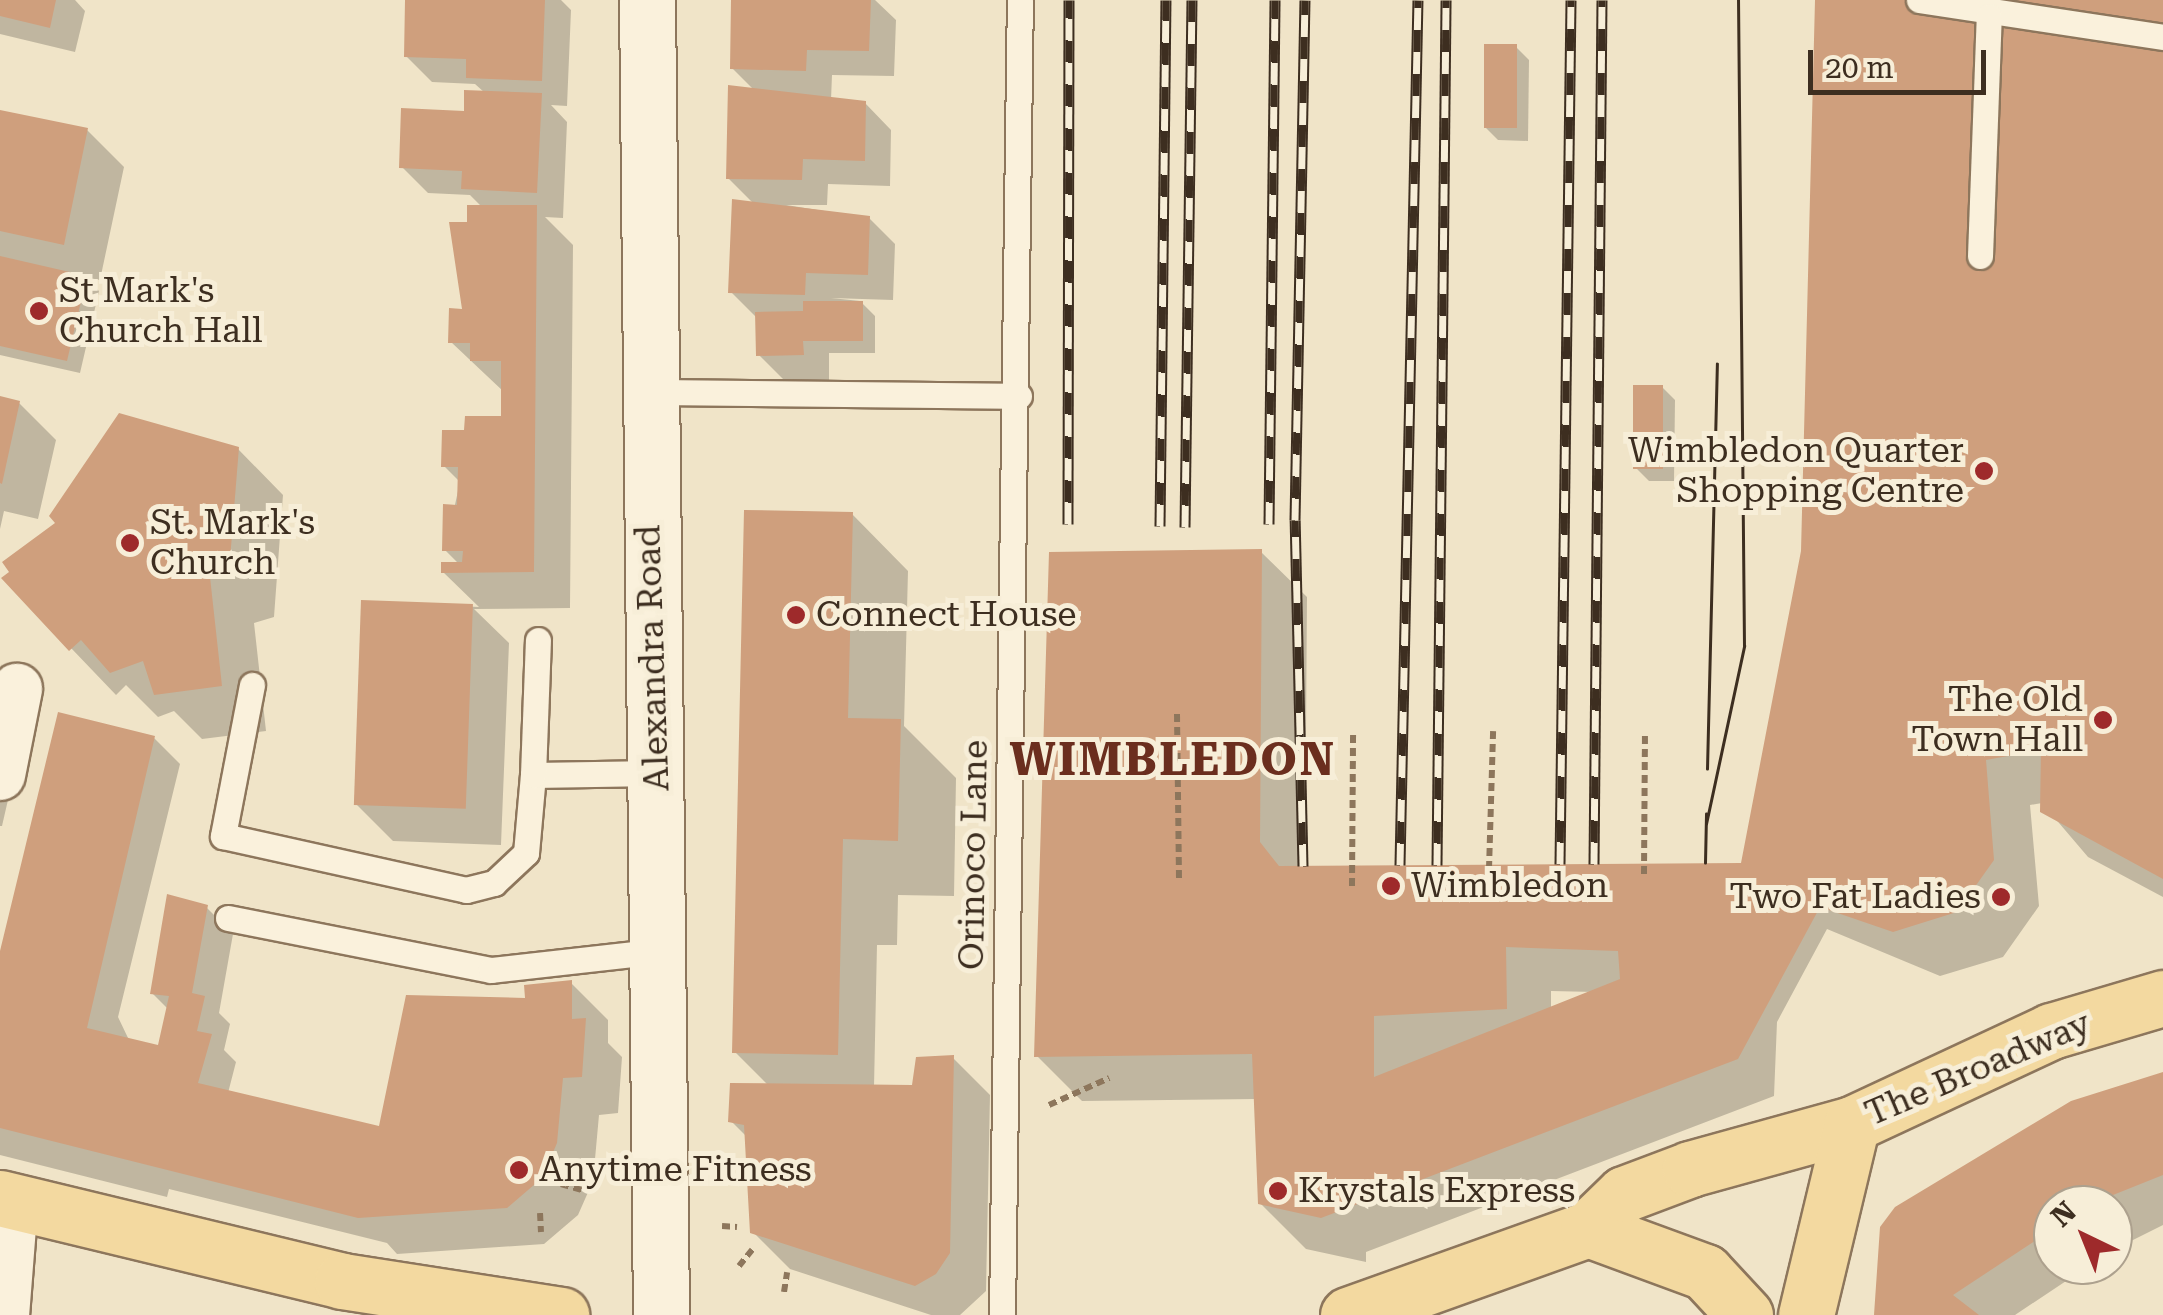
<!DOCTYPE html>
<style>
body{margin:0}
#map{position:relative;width:2163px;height:1315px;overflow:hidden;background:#f0e4c8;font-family:"Roboto Serif",serif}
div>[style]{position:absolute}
.shadow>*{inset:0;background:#0003}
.building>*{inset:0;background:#cf9f7d;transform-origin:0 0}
.path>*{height:6px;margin-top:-3px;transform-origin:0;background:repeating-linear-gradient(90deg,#8d765c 0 8px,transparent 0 13px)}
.roads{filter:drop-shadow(2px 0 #8d765c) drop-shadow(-2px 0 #8d765c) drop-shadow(0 2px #8d765c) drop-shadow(0 -2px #8d765c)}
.service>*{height:25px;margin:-12.5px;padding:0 12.5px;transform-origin:12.5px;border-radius:12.5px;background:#faf1dc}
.minor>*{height:50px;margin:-25px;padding:0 25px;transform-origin:25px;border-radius:25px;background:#faf1dc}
.secondary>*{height:55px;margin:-27.5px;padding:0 27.5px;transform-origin:27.5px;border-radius:27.5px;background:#faf1dc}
.primary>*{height:55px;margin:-27.5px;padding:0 27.5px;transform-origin:27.5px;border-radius:27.5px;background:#f3d9a0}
.tram>*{height:2.5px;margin:-1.25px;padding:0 1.25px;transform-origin:1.25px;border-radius:1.25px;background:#3d2e20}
.rail>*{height:11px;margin-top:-5.5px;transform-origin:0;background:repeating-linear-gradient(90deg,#f7eed8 0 22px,#3d2e20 0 44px);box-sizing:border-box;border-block:2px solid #3d2e20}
.dots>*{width:28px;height:28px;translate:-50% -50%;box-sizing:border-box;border:5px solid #f7eed8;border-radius:50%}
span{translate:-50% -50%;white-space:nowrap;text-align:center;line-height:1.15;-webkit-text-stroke:10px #f7eed8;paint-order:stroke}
.poi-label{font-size:35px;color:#3d2e20}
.left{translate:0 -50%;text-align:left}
.right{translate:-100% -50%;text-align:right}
.street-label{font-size:35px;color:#3d2e20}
.district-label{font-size:45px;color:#6b2e1e;font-weight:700;letter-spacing:2.5px}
.north{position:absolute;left:2033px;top:1185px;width:100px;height:100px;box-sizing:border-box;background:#f7eed8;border:2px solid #ada18e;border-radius:50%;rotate:317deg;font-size:28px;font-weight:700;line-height:40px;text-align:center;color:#3d2e20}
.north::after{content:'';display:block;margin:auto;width:35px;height:45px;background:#9e2a2b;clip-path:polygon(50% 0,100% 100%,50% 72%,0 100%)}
.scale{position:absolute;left:1808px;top:50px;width:178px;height:45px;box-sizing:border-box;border:5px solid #3d2e20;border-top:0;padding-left:12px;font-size:30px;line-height:35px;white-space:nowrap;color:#3d2e20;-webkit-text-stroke:8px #f7eed8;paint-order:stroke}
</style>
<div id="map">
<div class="shadow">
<div style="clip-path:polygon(0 0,75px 0,85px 11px,75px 52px,0 34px)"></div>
<div style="clip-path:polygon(408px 0,561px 0,571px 10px,567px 106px,551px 105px,567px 122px,563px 218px,545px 217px,573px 245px,570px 608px,474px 609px,509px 643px,501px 845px,393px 841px,356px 804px,363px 602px,479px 607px,443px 572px,459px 564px,445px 550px,460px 482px,444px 466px,466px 433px,504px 418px,504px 392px,451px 342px,465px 311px,469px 225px,483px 208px,470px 195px,428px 193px,402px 167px,485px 93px,475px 84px,432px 82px,406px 56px)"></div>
<div style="clip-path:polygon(734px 0,875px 0,896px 20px,894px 76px,832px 75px,831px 100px,865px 103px,891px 130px,890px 186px,828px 184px,827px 205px,786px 205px,869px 218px,895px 244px,893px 300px,831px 298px,860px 301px,875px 316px,875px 353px,829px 353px,829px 380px,785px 381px,759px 355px,757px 318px,731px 292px,755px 205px,728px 178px,755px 91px,732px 68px)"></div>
<div style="clip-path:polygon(evenodd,1817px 0,2163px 0,2163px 897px,2088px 857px,2042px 803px,2030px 805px,2039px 906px,2003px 957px,1940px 976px,1827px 929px,1777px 1022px,1774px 1096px,1366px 1252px,1366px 1262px,1306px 1249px,1260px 1203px,1256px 1099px,1082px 1101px,1037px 1056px,1261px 552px,1307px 597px,1305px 868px,1743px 865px,1803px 552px,1817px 0,1551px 991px,1595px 992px,1551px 1009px,1551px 991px)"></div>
<div style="clip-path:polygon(1516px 47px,1529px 60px,1528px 141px,1498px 140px,1485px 127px)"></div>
<div style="clip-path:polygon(0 112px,87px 130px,124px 167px,100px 280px,84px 277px,99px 291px,80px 373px,0 355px)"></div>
<div style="clip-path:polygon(1662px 387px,1675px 400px,1674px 481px,1649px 481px,1636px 468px)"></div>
<div style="clip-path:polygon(0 399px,19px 403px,56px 440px,38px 519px,4px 511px,0 529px)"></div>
<div style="clip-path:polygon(238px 449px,283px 495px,274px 617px,254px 623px,266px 731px,202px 739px,174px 711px,158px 717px,126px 685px,116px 695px,4px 578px)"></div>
<div style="clip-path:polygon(852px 514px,908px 571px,904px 726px,956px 778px,954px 896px,898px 895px,897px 945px,877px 945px,874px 1087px,915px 1087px,953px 1058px,990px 1095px,986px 1291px,960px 1315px,931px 1315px,790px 1269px,753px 1232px,747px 1137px,731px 1121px,769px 1086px,735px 1052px)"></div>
<div style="clip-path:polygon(0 717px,22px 739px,2px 826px,0 826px)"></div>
<div style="clip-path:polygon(154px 738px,180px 764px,118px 1017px,129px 1040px,159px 1048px,168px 1009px,152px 993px,207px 908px,233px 934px,219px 1013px,230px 1024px,224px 1050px,236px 1062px,228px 1093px,380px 1129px,528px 1001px,571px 983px,608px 1020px,608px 1043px,622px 1057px,618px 1113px,599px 1115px,593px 1181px,578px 1215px,544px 1244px,397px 1254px,387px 1243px,169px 1189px,167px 1197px,0 1155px,0 962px)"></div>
<div style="clip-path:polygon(2163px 1074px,2163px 1225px,2113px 1250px,2113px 1205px,2053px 1205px,2053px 1265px,2090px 1265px,2015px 1315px,1877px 1315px)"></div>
</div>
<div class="building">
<div style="clip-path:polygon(0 0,56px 0,50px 28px,0 16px)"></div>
<div style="clip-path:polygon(405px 0,545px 0,542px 81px,466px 78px,466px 59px,404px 57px)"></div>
<div style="clip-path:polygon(731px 0,871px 0,869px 51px,807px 50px,806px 71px,730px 69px)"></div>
<div style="clip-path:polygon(evenodd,1815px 0,2163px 0,2163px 879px,2040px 812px,2041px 750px,1986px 760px,1994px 860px,1957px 912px,1893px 932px,1820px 907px,1738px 1059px,1321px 1218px,1258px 1204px,1252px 1054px,1034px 1057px,1049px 552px,1262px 549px,1260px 842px,1279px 866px,1741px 863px,1801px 551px,1815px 0,1506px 947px,1618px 951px,1620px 979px,1374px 1077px,1374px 1016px,1507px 1009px,1506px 947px)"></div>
<div style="left:1484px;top:44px;width:33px;height:84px"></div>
<div style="clip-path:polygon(728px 85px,866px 101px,865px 161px,803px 159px,802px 180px,726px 179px)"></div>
<div style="clip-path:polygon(464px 90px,542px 93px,537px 193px,461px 189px,462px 171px,399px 168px,401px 108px,464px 111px)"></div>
<div style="clip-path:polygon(0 110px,88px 128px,64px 245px,0 231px)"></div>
<div style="clip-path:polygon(732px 199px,870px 216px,868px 275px,806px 273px,805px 295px,728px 293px)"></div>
<div style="clip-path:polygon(467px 205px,537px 205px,534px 572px,441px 573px,441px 562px,462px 562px,463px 551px,442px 551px,443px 504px,457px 505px,458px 467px,441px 467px,442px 430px,464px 430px,465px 416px,501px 416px,501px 361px,470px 361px,470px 343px,448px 343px,449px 308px,462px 309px,449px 222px,467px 222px)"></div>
<div style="clip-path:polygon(0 256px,87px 276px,67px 361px,0 346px)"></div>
<div style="clip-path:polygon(803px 301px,863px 301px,863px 341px,803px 341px,804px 355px,756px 356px,755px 312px,803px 311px)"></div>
<div style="left:1633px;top:385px;width:30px;height:84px"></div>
<div style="clip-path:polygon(0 396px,20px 401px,2px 484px,0 483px)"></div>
<div style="clip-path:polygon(119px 413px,239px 447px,229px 572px,210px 577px,222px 686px,154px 695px,143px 661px,110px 673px,81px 640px,69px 651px,1px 578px,9px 572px,2px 562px,55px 523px,49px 516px)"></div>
<div style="clip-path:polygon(744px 510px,853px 512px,848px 718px,901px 719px,898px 841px,843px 839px,838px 1055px,732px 1053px)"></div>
<div style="left:361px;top:600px;width:112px;height:205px;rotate:2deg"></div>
<div style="clip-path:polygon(58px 712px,155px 736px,87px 1028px,158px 1045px,169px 996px,150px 994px,167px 894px,208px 905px,192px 993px,205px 996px,197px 1031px,212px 1034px,198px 1083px,379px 1126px,406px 995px,525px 998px,524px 985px,572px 980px,572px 1019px,586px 1018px,582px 1077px,563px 1078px,557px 1143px,542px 1178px,507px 1208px,358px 1218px,0 1128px,0 951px)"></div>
<div style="clip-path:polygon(954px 1055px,950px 1253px,936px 1274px,915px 1286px,750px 1233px,744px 1125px,728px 1122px,730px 1083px,912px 1085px,916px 1057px)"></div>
<div style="clip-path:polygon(2163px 1072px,2163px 1175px,2088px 1205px,2053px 1205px,2053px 1229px,1953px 1295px,1979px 1315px,1874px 1315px,1880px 1227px,1895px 1207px,2071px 1101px)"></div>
</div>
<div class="path">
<div style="left:1177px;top:714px;width:164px;rotate:89.3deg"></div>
<div style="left:1489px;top:869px;width:138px;rotate:-88.3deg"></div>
<div style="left:1644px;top:874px;width:143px;rotate:-89.6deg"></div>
<div style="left:1352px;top:886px;width:156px;rotate:-89.6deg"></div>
<div style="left:1049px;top:1105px;width:66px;rotate:-24.2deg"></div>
<div style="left:561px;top:1184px;width:22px;rotate:16deg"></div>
<div style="left:540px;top:1213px;width:19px;rotate:87deg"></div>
<div style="left:722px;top:1226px;width:15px;rotate:4deg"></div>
<div style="left:739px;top:1266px;width:21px;rotate:-51deg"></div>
<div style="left:784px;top:1292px;width:20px;rotate:-81deg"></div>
</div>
<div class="roads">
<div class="service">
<div style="left:1919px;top:0;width:247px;rotate:8.6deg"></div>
<div style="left:1980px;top:256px;width:240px;rotate:-87.9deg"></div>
<div style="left:646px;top:392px;width:373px;rotate:0.6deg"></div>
<div style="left:252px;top:685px;width:154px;rotate:100.9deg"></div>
<div style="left:223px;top:836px;width:249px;rotate:12.5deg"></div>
<div style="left:466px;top:890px;width:29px;rotate:-14deg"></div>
<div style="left:494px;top:883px;width:44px;rotate:-43.2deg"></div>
<div style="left:526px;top:853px;width:78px;rotate:-84.9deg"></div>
<div style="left:533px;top:775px;width:123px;rotate:-0.9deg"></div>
<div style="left:533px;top:775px;width:135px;rotate:-87.9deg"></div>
<div style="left:228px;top:918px;width:268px;rotate:11.2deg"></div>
<div style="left:491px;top:970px;width:170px;rotate:-6.4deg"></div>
<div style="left:1002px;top:1315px;width:1315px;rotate:-89.22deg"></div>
</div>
<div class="minor">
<div style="left:0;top:775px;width:88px;rotate:-78.8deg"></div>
</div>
<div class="secondary">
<div style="left:647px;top:0;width:1315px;rotate:89.39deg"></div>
<div style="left:1px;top:1315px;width:114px;rotate:-85.5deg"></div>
</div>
<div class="primary">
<div style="left:0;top:1198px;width:352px;rotate:13.6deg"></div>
<div style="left:342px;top:1281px;width:222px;rotate:8.8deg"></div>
<div style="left:1588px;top:1229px;width:125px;rotate:20.2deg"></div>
<div style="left:1705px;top:1272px;width:59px;rotate:47.1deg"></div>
<div style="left:1348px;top:1315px;width:255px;rotate:-19.7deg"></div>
<div style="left:1588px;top:1229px;width:50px;rotate:-44.2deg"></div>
<div style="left:1624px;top:1194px;width:71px;rotate:-20.7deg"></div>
<div style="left:1690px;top:1169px;width:168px;rotate:-15.5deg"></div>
<div style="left:1852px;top:1124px;width:220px;rotate:-25deg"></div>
<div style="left:2051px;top:1031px;width:117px;rotate:-16.4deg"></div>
<div style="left:1806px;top:1315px;width:196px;rotate:-76.5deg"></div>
</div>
</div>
<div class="tram">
<div style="left:1707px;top:769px;width:405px;rotate:-88.6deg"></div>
<div style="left:1706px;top:824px;width:182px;rotate:-77.9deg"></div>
<div style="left:1744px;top:646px;width:646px;rotate:-90.53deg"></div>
<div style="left:1705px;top:863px;width:49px;rotate:-88.8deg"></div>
</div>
<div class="rail">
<div style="left:1068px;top:524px;width:524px;rotate:-89.89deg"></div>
<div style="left:1269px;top:524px;width:524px;rotate:-89.34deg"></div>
<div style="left:1160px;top:526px;width:526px;rotate:-89.35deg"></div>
<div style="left:1185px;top:527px;width:527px;rotate:-89.24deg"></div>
<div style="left:1560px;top:864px;width:864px;rotate:-89.27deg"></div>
<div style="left:1594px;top:864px;width:864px;rotate:-89.47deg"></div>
<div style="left:1400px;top:865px;width:865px;rotate:-88.81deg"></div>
<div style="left:1437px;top:865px;width:865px;rotate:-89.4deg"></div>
<div style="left:1303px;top:866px;width:346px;rotate:-91.3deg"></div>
<div style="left:1295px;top:520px;width:520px;rotate:-88.9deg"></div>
</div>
<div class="dots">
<div style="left:39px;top:311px;background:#9e2a2b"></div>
<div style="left:1984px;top:471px;background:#9e2a2b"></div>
<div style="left:130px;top:543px;background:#9e2a2b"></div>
<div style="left:796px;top:615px;background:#9e2a2b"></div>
<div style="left:2103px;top:720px;background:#9e2a2b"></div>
<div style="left:1391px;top:886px;background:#9e2a2b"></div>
<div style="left:2001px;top:897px;background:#9e2a2b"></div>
<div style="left:519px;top:1170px;background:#9e2a2b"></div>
<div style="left:1278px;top:1191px;background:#9e2a2b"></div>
</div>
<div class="poi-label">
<span class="left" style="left:59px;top:311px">St Mark's<br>Church Hall</span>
<span class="right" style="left:1964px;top:471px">Wimbledon Quarter<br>Shopping Centre</span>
<span class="left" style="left:150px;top:543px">St. Mark's<br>Church</span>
<span class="left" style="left:816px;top:615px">Connect House</span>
<span class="right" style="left:2083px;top:720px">The Old<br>Town Hall</span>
<span class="left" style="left:1411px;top:886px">Wimbledon</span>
<span class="right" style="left:1981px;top:897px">Two Fat Ladies</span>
<span class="left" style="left:539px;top:1170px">Anytime Fitness</span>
<span class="left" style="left:1298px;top:1191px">Krystals Express</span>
</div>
<div class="street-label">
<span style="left:653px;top:658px;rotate:-92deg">Alexandra Road</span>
<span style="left:974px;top:855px;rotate:-89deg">Orinoco Lane</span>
<span style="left:1978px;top:1069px;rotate:-23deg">The Broadway</span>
</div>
<div class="district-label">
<span style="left:1173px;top:760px">WIMBLEDON</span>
</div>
<div class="north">N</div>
<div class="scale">20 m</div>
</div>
